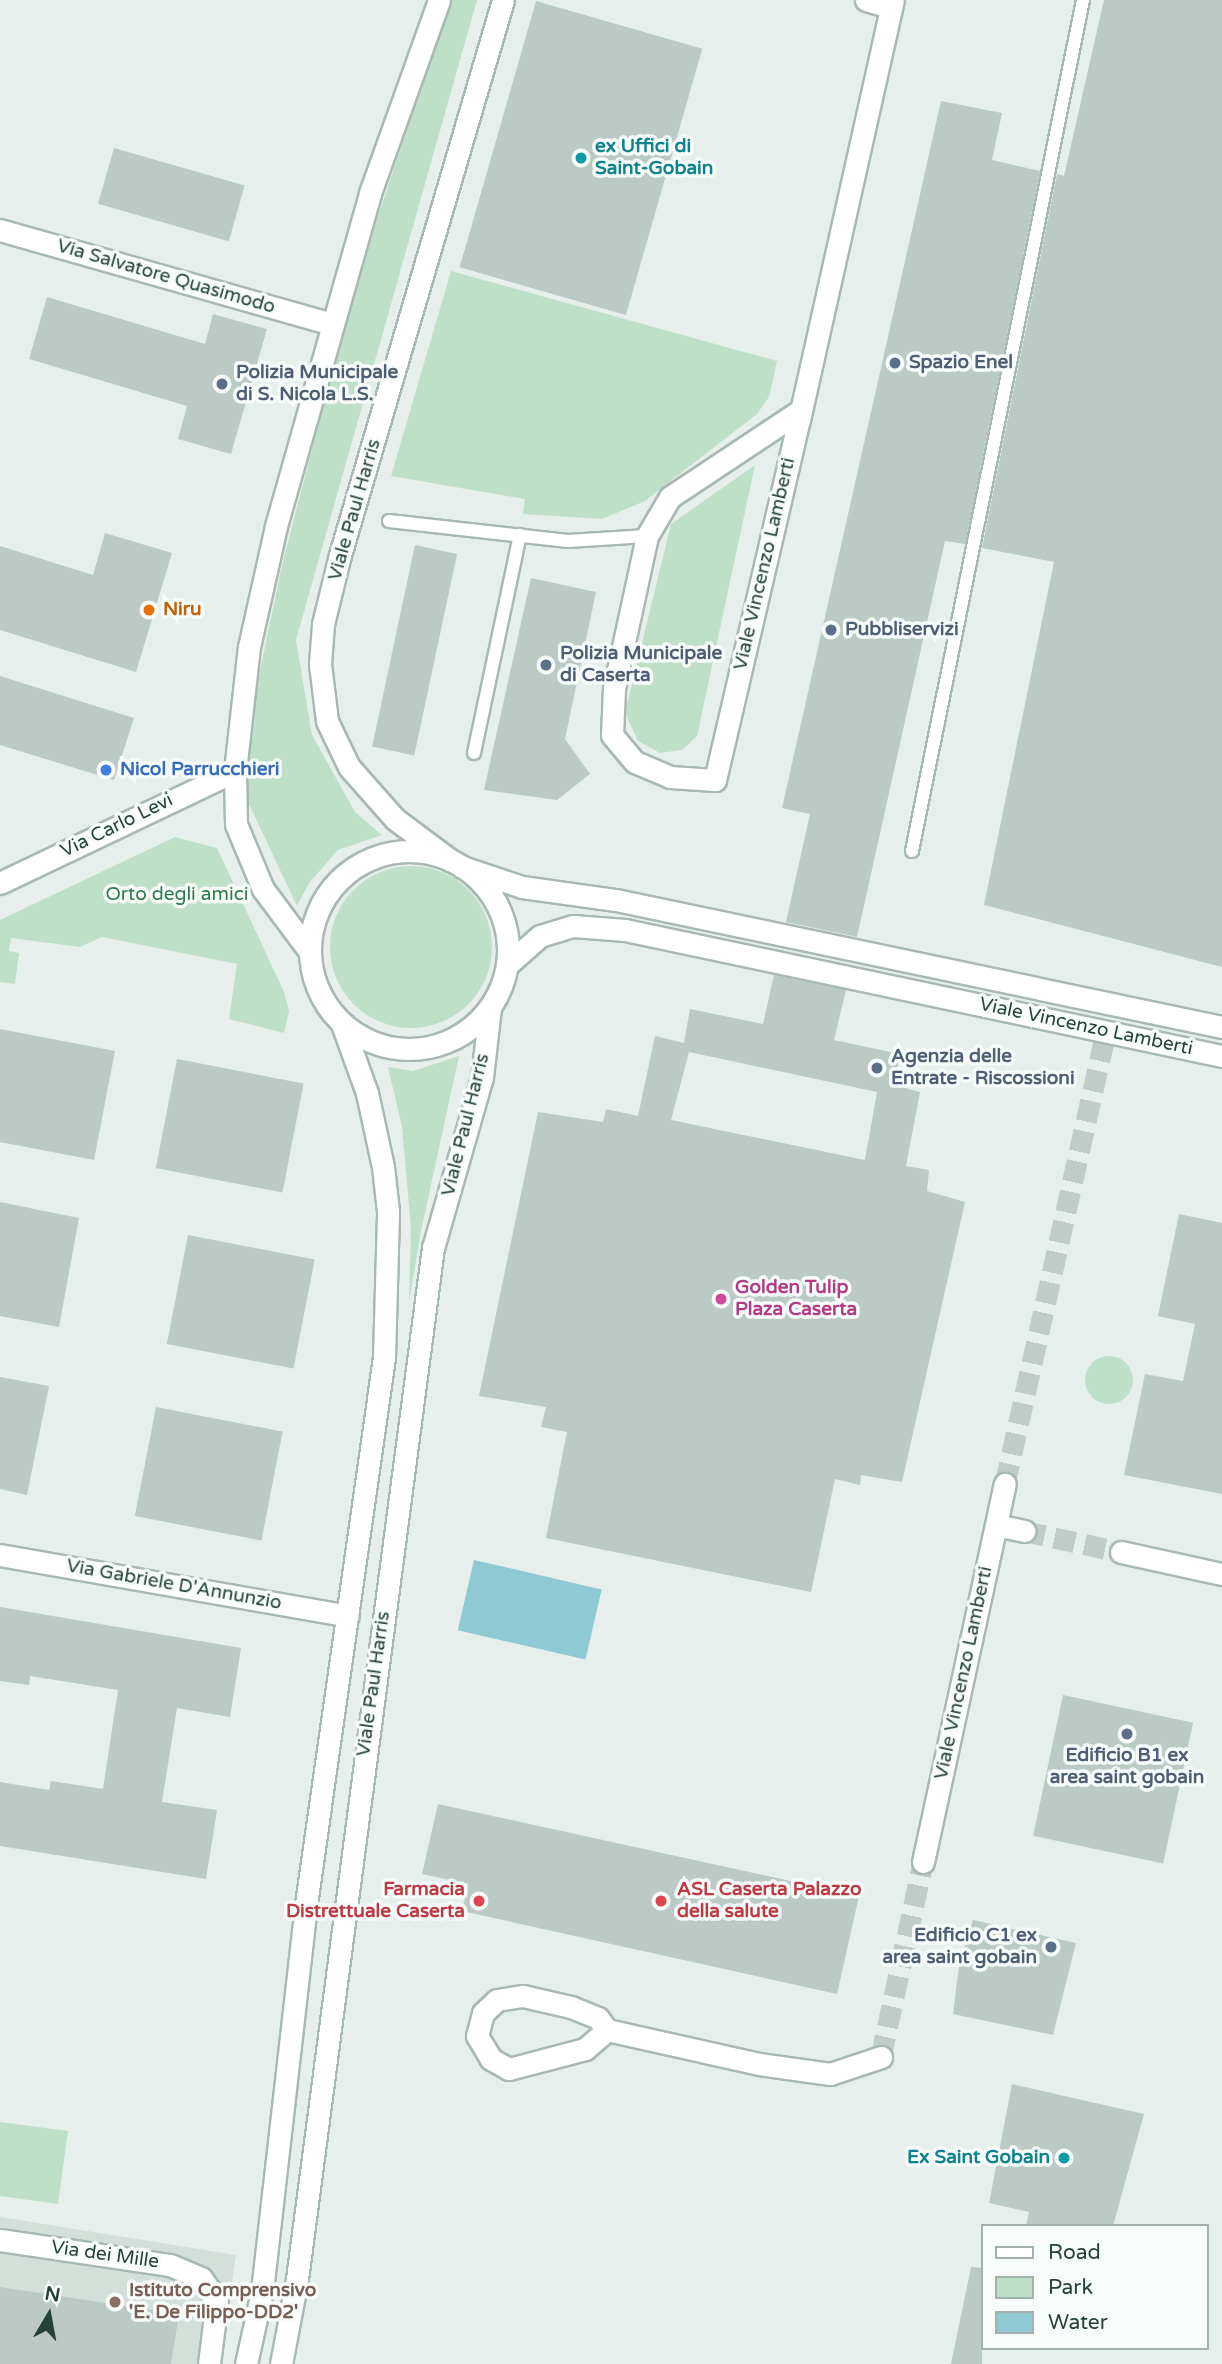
<!DOCTYPE html>
<style>
body{margin:0}
#map{position:relative;width:1222px;height:2364px;overflow:hidden;background:#e6efeb;font-family:"Varela Round",sans-serif}
div>[style]{position:absolute}
.built>*{inset:0;background:#d4dfda}
.green>*{inset:0;background:#bfe0c8}
.round{border-radius:50%}
.water>*{inset:0;background:#8ec9d4;transform-origin:0 0}
.building>*{inset:0;background:#bbcac4;transform-origin:0 0}
.minor-tunnel>*{height:21px;margin-top:-10.5px;transform-origin:0;background:repeating-linear-gradient(90deg,#bfccc8 0 21px,transparent 0 31px)}
.roads{filter:drop-shadow(2px 0 #a8b8b2) drop-shadow(-2px 0 #a8b8b2) drop-shadow(0 2px #a8b8b2) drop-shadow(0 -2px #a8b8b2)}
.service>*{height:12px;margin:-6px;padding:0 6px;transform-origin:6px;border-radius:6px;background:#fff}
.minor>*{height:21px;margin:-10.5px;padding:0 10.5px;transform-origin:10.5px;border-radius:10.5px;background:#fff}
.tertiary>*{height:21px;margin:-10.5px;padding:0 10.5px;transform-origin:10.5px;border-radius:10.5px;background:#fff}
.tertiary>.ring{margin:-10.5px;padding:0;box-sizing:content-box;background:none;border:21px solid #fff;border-radius:50%}
.dots>*{width:19px;height:19px;translate:-50% -50%;box-sizing:border-box;border:4px solid #f7fbf9;border-radius:50%}
span{translate:-50% -50%;white-space:nowrap;text-align:center;line-height:1.15;-webkit-text-stroke:7px #f7fbf9;paint-order:stroke}
.culture-label{font-size:19px;color:#0d838f;font-weight:700}
.left{translate:0 -50%;text-align:left}
.right{translate:-100% -50%;text-align:right}
.street-label{font-size:19px;color:#24423a}
.service-label{font-size:19px;color:#4e5e75;font-weight:700}
.food-label{font-size:19px;color:#c56008;font-weight:700}
.shop-label{font-size:19px;color:#366cbe;font-weight:700}
.park-label{font-size:19px;color:#2d7a4b}
.hotel-label{font-size:19px;color:#b23c85;font-weight:700}
.health-label{font-size:19px;color:#be3a42;font-weight:700}
.education-label{font-size:19px;color:#785e54;font-weight:700}
.legend{position:absolute;left:981px;top:2224px;width:228px;height:126px;box-sizing:border-box;background:#f7fbf9;border:2px solid #a3b1ad;margin:0;padding:9px 12px;list-style:none;font-size:21px;color:#24423a}
.legend li{display:flex;align-items:center;gap:14px;height:35px}
.legend b{width:35px;border:2px solid #a3b1ad}
.north{position:absolute;left:14px;top:2280px;width:70px;height:70px;-webkit-text-stroke:5px #f7fbf9;paint-order:stroke;rotate:10deg;font-size:19px;font-weight:700;line-height:28px;text-align:center;color:#24423a}
.north::after{content:'';display:block;margin:auto;width:24px;height:32px;background:#24423a;clip-path:polygon(50% 0,100% 100%,50% 72%,0 100%)}
</style>
<div id="map">
<div class="built">
<div style="clip-path:polygon(0 2217px,236px 2255px,220px 2364px,0 2364px)"></div>
</div>
<div class="green">
<div style="clip-path:polygon(451px 0,477px 0,296px 640px,312px 735px,355px 812px,382px 835px,338px 850px,309px 883px,297px 906px,248px 802px,244px 748px,282px 565px,355px 284px)"></div>
<div style="clip-path:polygon(451px 271px,777px 361px,769px 397px,757px 414px,645px 501px,602px 519px,523px 514px,525px 499px,391px 476px)"></div>
<div style="clip-path:polygon(755px 465px,697px 736px,682px 750px,660px 753px,638px 741px,625px 713px,671px 524px)"></div>
<div style="clip-path:polygon(175px 837px,217px 848px,284px 992px,289px 1011px,284px 1033px,229px 1019px,237px 964px,102px 937px,80px 947px,11px 938px,9px 951px,19px 953px,15px 984px,0 982px,0 920px)"></div>
<div class="round" style="left:330px;top:866px;width:162px;height:162px"></div>
<div style="clip-path:polygon(459px 1056px,421px 1231px,409px 1302px,411px 1229px,402px 1127px,388px 1067px,413px 1071px)"></div>
<div class="round" style="left:1085px;top:1356px;width:48px;height:48px"></div>
<div style="clip-path:polygon(0 2122px,68px 2131px,58px 2204px,0 2196px)"></div>
</div>
<div class="water">
<div style="left:474px;top:1560px;width:131px;height:72px;rotate:13deg"></div>
</div>
<div class="building">
<div style="clip-path:polygon(1104px 0,1222px 0,1222px 967px,984px 905px,1054px 562px,982px 548px,1057px 174px,1064px 176px)"></div>
<div style="left:536px;top:1px;width:173px;height:277px;rotate:16deg"></div>
<div style="clip-path:polygon(941px 101px,1002px 113px,992px 160px,1040px 171px,965px 544px,945px 541px,857px 937px,786px 922px,810px 814px,782px 808px)"></div>
<div style="left:114px;top:148px;width:136px;height:58px;rotate:16deg"></div>
<div style="clip-path:polygon(47px 297px,205px 344px,213px 314px,267px 329px,231px 454px,178px 439px,187px 406px,29px 359px)"></div>
<div style="clip-path:polygon(105px 533px,172px 553px,136px 672px,0 630px,0 546px,93px 575px)"></div>
<div style="left:415px;top:545px;width:43px;height:206px;rotate:12deg"></div>
<div style="clip-path:polygon(531px 578px,596px 592px,565px 739px,590px 774px,557px 800px,484px 790px)"></div>
<div style="clip-path:polygon(0 676px,134px 718px,114px 780px,0 745px)"></div>
<div style="clip-path:polygon(evenodd,774px 975px,846px 990px,834px 1040px,900px 1054px,894px 1085px,920px 1092px,906px 1166px,929px 1170px,927px 1191px,965px 1202px,902px 1482px,861px 1475px,860px 1485px,835px 1479px,811px 1592px,546px 1538px,567px 1432px,541px 1427px,546px 1407px,479px 1396px,538px 1112px,603px 1122px,606px 1109px,638px 1116px,655px 1036px,684px 1043px,690px 1009px,763px 1024px,774px 975px,689px 1052px,877px 1092px,865px 1160px,671px 1120px,689px 1052px)"></div>
<div style="clip-path:polygon(0 1029px,115px 1051px,94px 1160px,0 1142px)"></div>
<div style="left:177px;top:1059px;width:129px;height:111px;rotate:11deg"></div>
<div style="clip-path:polygon(0 1202px,79px 1218px,59px 1327px,0 1316px)"></div>
<div style="clip-path:polygon(1179px 1214px,1222px 1223px,1222px 1494px,1124px 1475px,1145px 1374px,1183px 1381px,1195px 1324px,1158px 1316px)"></div>
<div style="left:188px;top:1235px;width:129px;height:111px;rotate:11deg"></div>
<div style="clip-path:polygon(0 1377px,49px 1386px,27px 1495px,0 1489px)"></div>
<div style="left:156px;top:1407px;width:129px;height:111px;rotate:11deg"></div>
<div style="clip-path:polygon(0 1607px,241px 1648px,230px 1717px,177px 1708px,162px 1802px,217px 1810px,206px 1879px,0 1846px,0 1782px,49px 1790px,51px 1781px,103px 1789px,118px 1690px,30px 1676px,29px 1685px,0 1681px)"></div>
<div style="left:1063px;top:1695px;width:133px;height:144px;rotate:12deg"></div>
<div style="clip-path:polygon(438px 1804px,859px 1896px,837px 1994px,462px 1911px,468px 1884px,422px 1874px)"></div>
<div style="clip-path:polygon(973px 1920px,1076px 1943px,1053px 2035px,953px 2014px,959px 1966px)"></div>
<div style="clip-path:polygon(1012px 2084px,1144px 2114px,1113px 2226px,1026px 2226px,1029px 2212px,989px 2203px)"></div>
<div style="clip-path:polygon(971px 2267px,982px 2268px,982px 2364px,951px 2364px)"></div>
<div style="clip-path:polygon(0 2287px,179px 2314px,171px 2364px,0 2364px)"></div>
</div>
<div class="minor-tunnel">
<div style="left:1005px;top:1484px;width:464px;rotate:-77.4deg"></div>
<div style="left:1024px;top:1531px;width:99px;rotate:12.2deg"></div>
<div style="left:881px;top:2057px;width:199px;rotate:-77.8deg"></div>
</div>
<div class="roads">
<div class="service">
<div style="left:389px;top:521px;width:180px;rotate:6.4deg"></div>
<div style="left:568px;top:541px;width:79px;rotate:-3.6deg"></div>
<div style="left:474px;top:753px;width:223px;rotate:-78.1deg"></div>
<div style="left:912px;top:851px;width:868px;rotate:-78.64deg"></div>
</div>
<div class="minor">
<div style="left:866px;top:0;width:26px;rotate:16deg"></div>
<div style="left:0;top:230px;width:345px;rotate:15.8deg"></div>
<div style="left:801px;top:410px;width:157px;rotate:146.4deg"></div>
<div style="left:670px;top:497px;width:45px;rotate:120.5deg"></div>
<div style="left:647px;top:536px;width:156px;rotate:102.2deg"></div>
<div style="left:614px;top:688px;width:47px;rotate:92.4deg"></div>
<div style="left:612px;top:735px;width:35px;rotate:50deg"></div>
<div style="left:635px;top:762px;width:38px;rotate:23deg"></div>
<div style="left:670px;top:777px;width:45px;rotate:3.8deg"></div>
<div style="left:715px;top:780px;width:370px;rotate:-76.9deg"></div>
<div style="left:799px;top:420px;width:430px;rotate:-77.4deg"></div>
<div style="left:462px;top:867px;width:63px;rotate:18.4deg"></div>
<div style="left:522px;top:887px;width:95px;rotate:7.9deg"></div>
<div style="left:616px;top:900px;width:619px;rotate:11.84deg"></div>
<div style="left:0;top:883px;width:260px;rotate:-25.5deg"></div>
<div style="left:507px;top:965px;width:44px;rotate:-41.3deg"></div>
<div style="left:540px;top:936px;width:34px;rotate:-17deg"></div>
<div style="left:573px;top:926px;width:52px;rotate:4.4deg"></div>
<div style="left:625px;top:930px;width:610px;rotate:11.92deg"></div>
<div style="left:996px;top:1525px;width:29px;rotate:12deg"></div>
<div style="left:1121px;top:1552px;width:103px;rotate:12.3deg"></div>
<div style="left:0;top:1555px;width:353px;rotate:9.9deg"></div>
<div style="left:923px;top:1862px;width:387px;rotate:-77.8deg"></div>
<div style="left:607px;top:2030px;width:29px;rotate:139deg"></div>
<div style="left:585px;top:2049px;width:79px;rotate:165.3deg"></div>
<div style="left:509px;top:2069px;width:21px;rotate:-151deg"></div>
<div style="left:491px;top:2059px;width:27px;rotate:-121deg"></div>
<div style="left:477px;top:2036px;width:24px;rotate:-75deg"></div>
<div style="left:483px;top:2013px;width:19px;rotate:-43deg"></div>
<div style="left:497px;top:2000px;width:26px;rotate:-9deg"></div>
<div style="left:523px;top:1996px;width:49px;rotate:12.9deg"></div>
<div style="left:571px;top:2007px;width:29px;rotate:22deg"></div>
<div style="left:598px;top:2018px;width:15px;rotate:53deg"></div>
<div style="left:607px;top:2030px;width:156px;rotate:12.6deg"></div>
<div style="left:759px;top:2064px;width:72px;rotate:8deg"></div>
<div style="left:830px;top:2074px;width:54px;rotate:-18.4deg"></div>
<div style="left:0;top:2240px;width:172px;rotate:8.4deg"></div>
<div style="left:170px;top:2265px;width:34px;rotate:23deg"></div>
<div style="left:201px;top:2278px;width:27px;rotate:54deg"></div>
<div style="left:217px;top:2300px;width:64px;rotate:97.1deg"></div>
</div>
<div class="tertiary">
<div class="ring" style="left:310px;top:851px;width:177px;height:177px"></div>
<div style="left:450px;top:860px;width:69px;rotate:-143.3deg"></div>
<div style="left:395px;top:819px;width:69px;rotate:-131.5deg"></div>
<div style="left:349px;top:767px;width:51px;rotate:-115.6deg"></div>
<div style="left:327px;top:721px;width:57px;rotate:-97deg"></div>
<div style="left:320px;top:664px;width:40px;rotate:-85.7deg"></div>
<div style="left:323px;top:624px;width:71px;rotate:-76.2deg"></div>
<div style="left:340px;top:555px;width:578px;rotate:-73.63deg"></div>
<div style="left:310px;top:952px;width:79px;rotate:-126.7deg"></div>
<div style="left:263px;top:889px;width:70px;rotate:-112.6deg"></div>
<div style="left:236px;top:824px;width:53px;rotate:-91.1deg"></div>
<div style="left:235px;top:771px;width:125px;rotate:-83.6deg"></div>
<div style="left:249px;top:647px;width:124px;rotate:-77.4deg"></div>
<div style="left:276px;top:526px;width:346px;rotate:-74.2deg"></div>
<div style="left:370px;top:193px;width:205px;rotate:-70.3deg"></div>
<div style="left:246px;top:2364px;width:75px;rotate:-77.6deg"></div>
<div style="left:262px;top:2291px;width:382px;rotate:-83.5deg"></div>
<div style="left:305px;top:1911px;width:560px;rotate:-81.88deg"></div>
<div style="left:384px;top:1357px;width:146px;rotate:-88.4deg"></div>
<div style="left:388px;top:1211px;width:44px;rotate:-96.5deg"></div>
<div style="left:383px;top:1167px;width:76px;rotate:-102.2deg"></div>
<div style="left:367px;top:1093px;width:73px;rotate:-109.9deg"></div>
<div style="left:281px;top:2364px;width:86px;rotate:-79.3deg"></div>
<div style="left:297px;top:2279px;width:1040px;rotate:-82.49deg"></div>
<div style="left:433px;top:1248px;width:178px;rotate:-74deg"></div>
<div style="left:482px;top:1077px;width:69px;rotate:-83.4deg"></div>
</div>
</div>
<div class="dots">
<div style="left:581px;top:158px;background:#0f9aa8"></div>
<div style="left:895px;top:363px;background:#5c6f8a"></div>
<div style="left:222px;top:384px;background:#5c6f8a"></div>
<div style="left:149px;top:610px;background:#e8710a"></div>
<div style="left:831px;top:630px;background:#5c6f8a"></div>
<div style="left:546px;top:665px;background:#5c6f8a"></div>
<div style="left:106px;top:770px;background:#3f7fe0"></div>
<div style="left:877px;top:1068px;background:#5c6f8a"></div>
<div style="left:721px;top:1299px;background:#d1479c"></div>
<div style="left:1127px;top:1734px;background:#5c6f8a"></div>
<div style="left:479px;top:1901px;background:#e0444e"></div>
<div style="left:661px;top:1901px;background:#e0444e"></div>
<div style="left:1051px;top:1947px;background:#5c6f8a"></div>
<div style="left:1064px;top:2158px;background:#0f9aa8"></div>
<div style="left:115px;top:2302px;background:#8d6e63"></div>
</div>
<div class="culture-label">
<span class="left" style="left:595px;top:158px">ex Uffici di<br>Saint-Gobain</span>
<span class="right" style="left:1050px;top:2158px">Ex Saint Gobain</span>
</div>
<div class="street-label">
<span style="left:166px;top:277px;rotate:16deg">Via Salvatore Quasimodo</span>
<span style="left:355px;top:510px;rotate:-74deg">Viale Paul Harris</span>
<span style="left:765px;top:564px;rotate:-77deg">Viale Vincenzo Lamberti</span>
<span style="left:117px;top:826px;rotate:-26deg">Via Carlo Levi</span>
<span style="left:1086px;top:1027px;rotate:12deg">Viale Vincenzo Lamberti</span>
<span style="left:466px;top:1125px;rotate:-76deg">Viale Paul Harris</span>
<span style="left:174px;top:1585px;rotate:10deg">Via Gabriele D'Annunzio</span>
<span style="left:964px;top:1673px;rotate:-78deg">Viale Vincenzo Lamberti</span>
<span style="left:374px;top:1684px;rotate:-82deg">Viale Paul Harris</span>
<span style="left:105px;top:2255px;rotate:8deg">Via dei Mille</span>
</div>
<div class="service-label">
<span class="left" style="left:909px;top:363px">Spazio Enel</span>
<span class="left" style="left:236px;top:384px">Polizia Municipale<br>di S. Nicola L.S.</span>
<span class="left" style="left:845px;top:630px">Pubbliservizi</span>
<span class="left" style="left:560px;top:665px">Polizia Municipale<br>di Caserta</span>
<span class="left" style="left:891px;top:1068px">Agenzia delle<br>Entrate - Riscossioni</span>
<span style="left:1127px;top:1767px">Edificio B1 ex<br>area saint gobain</span>
<span class="right" style="left:1037px;top:1947px">Edificio C1 ex<br>area saint gobain</span>
</div>
<div class="food-label">
<span class="left" style="left:163px;top:610px">Niru</span>
</div>
<div class="shop-label">
<span class="left" style="left:120px;top:770px">Nicol Parrucchieri</span>
</div>
<div class="park-label">
<span style="left:177px;top:895px">Orto degli amici</span>
</div>
<div class="hotel-label">
<span class="left" style="left:735px;top:1299px">Golden Tulip<br>Plaza Caserta</span>
</div>
<div class="health-label">
<span class="right" style="left:465px;top:1901px">Farmacia<br>Distrettuale Caserta</span>
<span class="left" style="left:677px;top:1901px">ASL Caserta Palazzo<br>della salute</span>
</div>
<div class="education-label">
<span class="left" style="left:129px;top:2302px">Istituto Comprensivo<br>'E. De Filippo-DD2'</span>
</div>
<ul class="legend">
<li><b style="height:9px;background:#fff"></b>Road</li>
<li><b style="height:19px;background:#bfe0c8"></b>Park</li>
<li><b style="height:19px;background:#8ec9d4"></b>Water</li>
</ul>
<div class="north">N</div>
</div>
